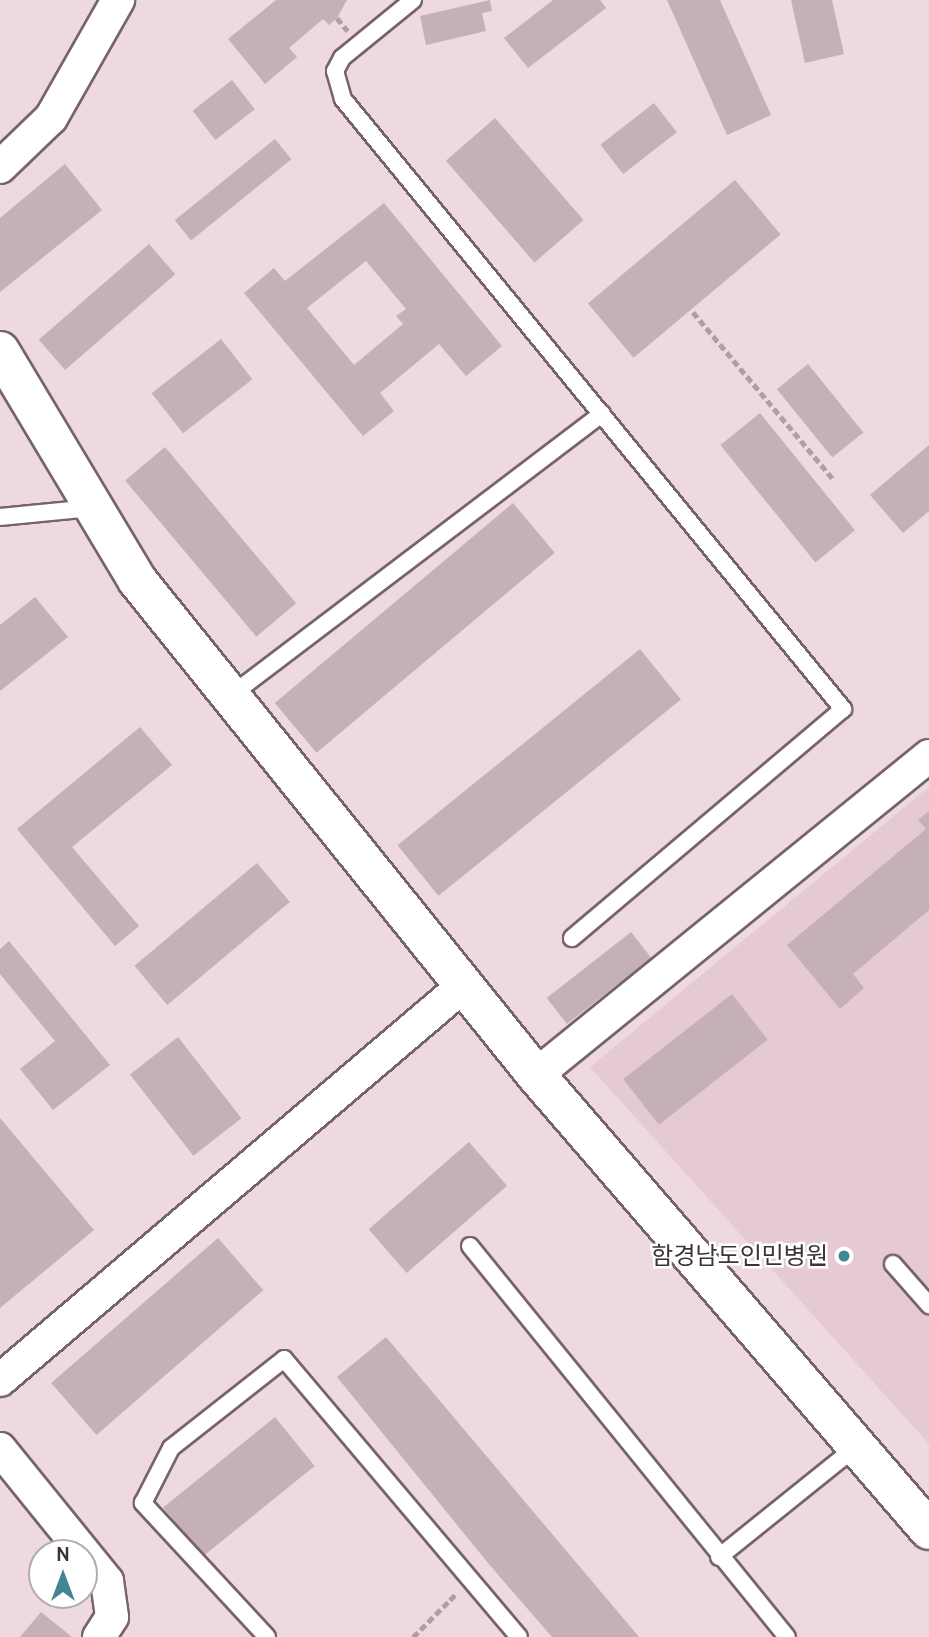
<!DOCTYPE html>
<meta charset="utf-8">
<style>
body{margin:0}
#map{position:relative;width:929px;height:1637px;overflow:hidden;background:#edd9de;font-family:Cabin,"Noto Sans KR",sans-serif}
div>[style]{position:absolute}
.built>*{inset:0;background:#e6cad1}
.building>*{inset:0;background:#c4b0b5;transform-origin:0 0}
.path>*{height:4.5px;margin-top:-2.25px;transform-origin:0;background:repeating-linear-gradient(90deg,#af9fa3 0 7px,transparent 0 10.5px)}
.roads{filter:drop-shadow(2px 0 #766469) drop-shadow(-2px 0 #766469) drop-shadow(0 2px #766469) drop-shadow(0 -2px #766469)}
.service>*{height:16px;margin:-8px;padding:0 8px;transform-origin:8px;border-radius:8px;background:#fff}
.minor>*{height:32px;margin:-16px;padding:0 16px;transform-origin:16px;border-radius:16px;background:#fff}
.tertiary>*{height:38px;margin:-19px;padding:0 19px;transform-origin:19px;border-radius:19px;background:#fff}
.dots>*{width:19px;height:19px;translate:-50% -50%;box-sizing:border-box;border:4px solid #fff;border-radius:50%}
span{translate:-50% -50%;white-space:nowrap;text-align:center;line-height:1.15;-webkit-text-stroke:5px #fff;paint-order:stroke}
.poi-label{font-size:24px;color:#3b3335}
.right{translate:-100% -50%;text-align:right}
.north{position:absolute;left:28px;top:1539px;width:70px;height:70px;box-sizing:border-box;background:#fff;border:2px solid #b1adae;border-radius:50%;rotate:0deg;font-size:19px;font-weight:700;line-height:28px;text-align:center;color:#3b3335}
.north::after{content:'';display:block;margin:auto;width:24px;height:32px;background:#418793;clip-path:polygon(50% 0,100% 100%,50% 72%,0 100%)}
</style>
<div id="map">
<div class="built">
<div style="clip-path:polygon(929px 787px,929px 1444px,590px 1067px)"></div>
</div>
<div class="building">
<div style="clip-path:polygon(276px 0,347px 0,337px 18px,329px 25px,323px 19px,289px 48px,297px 57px,265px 84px,228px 39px)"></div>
<div style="clip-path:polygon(490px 0,492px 11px,482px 13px,486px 31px,426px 45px,420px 16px)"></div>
<div style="clip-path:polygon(553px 0,600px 0,606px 8px,528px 68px,504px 38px)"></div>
<div style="clip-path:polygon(667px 0,720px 0,771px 115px,727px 135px)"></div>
<div style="clip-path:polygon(791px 0,832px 0,844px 54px,805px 63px)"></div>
<div style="left:232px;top:80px;width:37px;height:50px;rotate:52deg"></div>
<div style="left:654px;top:103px;width:37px;height:68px;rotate:52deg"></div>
<div style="left:495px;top:118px;width:135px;height:65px;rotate:49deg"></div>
<div style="left:275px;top:139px;width:26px;height:129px;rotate:51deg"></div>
<div style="clip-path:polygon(65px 164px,102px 210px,0 292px,0 218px)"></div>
<div style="left:735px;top:180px;width:71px;height:192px;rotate:50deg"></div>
<div style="clip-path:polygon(evenodd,384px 203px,502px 346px,466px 376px,439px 344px,380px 393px,394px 411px,363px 436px,244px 293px,274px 268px,285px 281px,384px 203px,366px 261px,406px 309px,396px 316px,403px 324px,354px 365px,307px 308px,366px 261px)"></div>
<div style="left:149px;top:244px;width:40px;height:146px;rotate:49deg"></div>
<div style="left:221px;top:339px;width:51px;height:88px;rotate:52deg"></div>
<div style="left:808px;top:364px;width:88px;height:40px;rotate:51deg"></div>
<div style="left:760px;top:413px;width:151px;height:51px;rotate:51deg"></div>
<div style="clip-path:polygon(929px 445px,929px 511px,903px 533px,870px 495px)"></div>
<div style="left:165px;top:447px;width:204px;height:52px;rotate:50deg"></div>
<div style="left:513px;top:503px;width:65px;height:311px;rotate:50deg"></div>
<div style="clip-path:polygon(35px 597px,68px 637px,0 691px,0 625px)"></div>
<div style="left:640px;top:649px;width:65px;height:312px;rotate:51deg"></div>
<div style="clip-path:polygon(140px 727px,172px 765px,72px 847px,139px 926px,115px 946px,17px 829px)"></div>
<div style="clip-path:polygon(929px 811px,929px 910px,853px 974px,864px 988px,840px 1009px,787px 945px,926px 829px,918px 820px)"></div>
<div style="left:257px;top:863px;width:51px;height:160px;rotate:50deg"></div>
<div style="left:631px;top:932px;width:33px;height:107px;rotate:52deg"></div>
<div style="clip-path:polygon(9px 941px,110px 1065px,53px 1110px,20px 1069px,55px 1041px,0 974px,0 949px)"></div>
<div style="left:732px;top:994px;width:58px;height:138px;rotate:52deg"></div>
<div style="left:178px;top:1037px;width:103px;height:61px;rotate:52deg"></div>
<div style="clip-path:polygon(0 1118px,94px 1230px,0 1308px)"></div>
<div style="left:469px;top:1142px;width:58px;height:133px;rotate:49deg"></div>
<div style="left:218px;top:1238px;width:69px;height:221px;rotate:49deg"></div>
<div style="clip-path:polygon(386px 1337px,639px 1637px,552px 1637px,488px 1563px,337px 1377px)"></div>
<div style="left:275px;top:1417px;width:63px;height:144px;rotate:51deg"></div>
<div style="clip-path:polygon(41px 1612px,72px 1637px,20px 1637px)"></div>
</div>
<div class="path">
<div style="left:337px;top:18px;width:17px;rotate:50deg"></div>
<div style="left:693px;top:312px;width:218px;rotate:50deg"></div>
<div style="left:413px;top:1637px;width:62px;rotate:-45deg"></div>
</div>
<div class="roads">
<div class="service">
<div style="left:413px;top:0;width:92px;rotate:140.8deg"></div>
<div style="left:342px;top:58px;width:15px;rotate:118deg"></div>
<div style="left:335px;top:71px;width:29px;rotate:74deg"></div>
<div style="left:343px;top:99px;width:789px;rotate:50.66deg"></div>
<div style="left:843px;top:709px;width:355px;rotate:139.8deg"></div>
<div style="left:0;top:517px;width:92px;rotate:-5.6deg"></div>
<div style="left:230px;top:696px;width:467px;rotate:-37.2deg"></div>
<div style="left:470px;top:1246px;width:503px;rotate:50.97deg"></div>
<div style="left:893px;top:1264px;width:55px;rotate:48.7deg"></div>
<div style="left:719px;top:1557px;width:176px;rotate:-38.8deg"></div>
<div style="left:267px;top:1637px;width:183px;rotate:-132.8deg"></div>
<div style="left:143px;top:1503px;width:62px;rotate:-63deg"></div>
<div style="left:171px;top:1448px;width:144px;rotate:-38.2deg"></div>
<div style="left:284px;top:1359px;width:364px;rotate:49.8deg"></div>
</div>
<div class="minor">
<div style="left:0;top:167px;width:71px;rotate:-43.9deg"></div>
<div style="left:51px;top:118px;width:136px;rotate:-60.4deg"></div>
<div style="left:536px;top:1075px;width:506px;rotate:-39.07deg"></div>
<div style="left:0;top:1380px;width:608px;rotate:-40.4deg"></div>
<div style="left:0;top:1449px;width:170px;rotate:51deg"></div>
<div style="left:107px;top:1581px;width:36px;rotate:82deg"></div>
<div style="left:112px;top:1617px;width:24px;rotate:123deg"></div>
</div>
<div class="tertiary">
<div style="left:0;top:351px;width:267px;rotate:59.1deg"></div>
<div style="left:137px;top:580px;width:636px;rotate:51.13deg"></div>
<div style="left:536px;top:1075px;width:601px;rotate:49.18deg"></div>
</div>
</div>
<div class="dots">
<div style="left:844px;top:1256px;background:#418793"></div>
</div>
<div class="poi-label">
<span class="right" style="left:828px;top:1256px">함경남도인민병원</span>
</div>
<div class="north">N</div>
</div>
